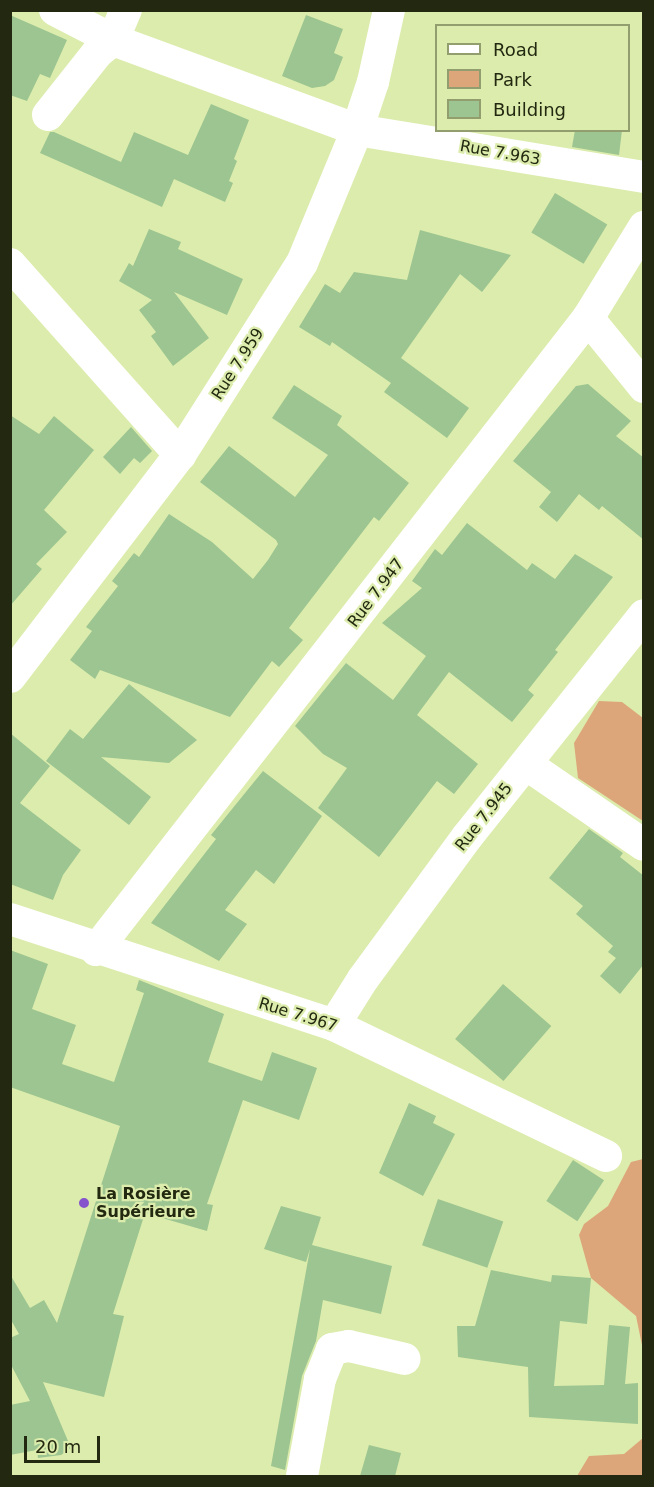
<!DOCTYPE html>
<meta charset="utf-8">
<style>
body{margin:0}
#map{position:relative;width:654px;height:1487px;overflow:hidden;background:#dcecac;font-family:"DejaVu Sans",sans-serif}
div>[style]{position:absolute}
.green>*{inset:0;background:#dda67a}
.building>*{inset:0;background:#9cc591;transform-origin:0 0}
.minor>*{height:32px;margin:-16px;padding:0 16px;transform-origin:16px;border-radius:16px;background:#fff}
.dots>*{width:16px;height:16px;translate:-50% -50%;box-sizing:border-box;border:3px solid #dcecac;border-radius:50%}
span{translate:-50% -50%;white-space:nowrap;text-align:center;line-height:1.15;-webkit-text-stroke:4.5px #dcecac;paint-order:stroke}
.street-label{font-size:16px;color:#232910}
.poi-label{font-size:16px;color:#232910;font-weight:700}
.left{translate:0 -50%;text-align:left}
.frame{position:absolute;inset:0;border:12px solid #232910;pointer-events:none}
.legend{position:absolute;left:435px;top:24px;width:195px;height:108px;box-sizing:border-box;background:#dcecac;border:2px solid #929e6e;margin:0;padding:8px 10px;list-style:none;font-size:18px;color:#232910}
.legend li{display:flex;align-items:center;gap:12px;height:30px}
.legend b{width:30px;border:2px solid #929e6e}
.scale{position:absolute;left:24px;top:1436px;width:76px;height:27px;box-sizing:border-box;border:3px solid #232910;border-top:0;padding-left:8px;font-size:18px;line-height:21px;white-space:nowrap;color:#232910;-webkit-text-stroke:4px #dcecac;paint-order:stroke}
</style>
<div id="map">
<div class="green">
<div style="clip-path:polygon(599px 701px,622px 702px,643px 718px,643px 821px,578px 778px,574px 743px)"></div>
<div style="clip-path:polygon(643px 1159px,643px 1350px,636px 1316px,591px 1278px,579px 1235px,584px 1224px,608px 1206px,631px 1162px)"></div>
<div style="clip-path:polygon(643px 1438px,643px 1476px,577px 1476px,589px 1456px,624px 1454px)"></div>
</div>
<div class="building">
<div style="clip-path:polygon(10px 15px,67px 40px,50px 78px,40px 74px,27px 101px,10px 95px)"></div>
<div style="clip-path:polygon(306px 15px,343px 29px,334px 53px,343px 57px,334px 80px,325px 86px,312px 88px,282px 76px)"></div>
<div style="clip-path:polygon(211px 104px,249px 120px,234px 159px,237px 161px,229px 181px,233px 183px,225px 202px,174px 179px,162px 207px,40px 153px,50px 132px,54px 132px,121px 162px,134px 132px,188px 155px)"></div>
<div style="clip-path:polygon(575px 130px,622px 130px,619px 155px,572px 147px)"></div>
<div style="left:555px;top:193px;width:61px;height:46px;rotate:31deg"></div>
<div style="clip-path:polygon(149px 229px,181px 242px,178px 249px,243px 279px,227px 315px,174px 292px,209px 338px,173px 366px,151px 336px,156px 332px,139px 310px,152px 300px,119px 281px,129px 263px,133px 266px)"></div>
<div style="clip-path:polygon(420px 230px,511px 255px,482px 292px,460px 274px,401px 358px,469px 408px,447px 438px,384px 392px,391px 383px,332px 342px,330px 346px,299px 327px,325px 284px,340px 293px,354px 272px,407px 280px)"></div>
<div style="clip-path:polygon(588px 384px,631px 421px,616px 436px,644px 458px,644px 540px,602px 506px,599px 510px,579px 494px,557px 522px,539px 507px,551px 492px,513px 461px,576px 386px)"></div>
<div style="clip-path:polygon(294px 385px,342px 416px,337px 425px,409px 483px,379px 521px,374px 517px,289px 628px,303px 640px,279px 667px,272px 661px,230px 717px,100px 670px,95px 679px,70px 660px,92px 631px,86px 627px,118px 586px,112px 581px,134px 553px,139px 557px,169px 514px,212px 542px,253px 579px,268px 560px,278px 544px,276px 540px,200px 482px,229px 446px,295px 497px,328px 455px,272px 418px)"></div>
<div style="clip-path:polygon(10px 415px,39px 434px,54px 416px,94px 450px,44px 510px,67px 532px,36px 564px,42px 569px,10px 606px)"></div>
<div style="clip-path:polygon(131px 427px,152px 451px,140px 463px,134px 458px,120px 474px,103px 457px)"></div>
<div style="clip-path:polygon(467px 523px,527px 570px,532px 563px,555px 579px,575px 554px,613px 577px,555px 650px,558px 652px,528px 690px,534px 695px,512px 722px,449px 672px,417px 715px,478px 764px,454px 794px,437px 781px,379px 857px,318px 808px,347px 768px,323px 754px,295px 726px,346px 663px,393px 700px,426px 656px,382px 623px,422px 588px,412px 581px,435px 549px,442px 555px)"></div>
<div style="clip-path:polygon(129px 684px,197px 740px,169px 763px,101px 757px,151px 797px,129px 825px,46px 761px,70px 729px,83px 739px)"></div>
<div style="clip-path:polygon(10px 733px,50px 766px,20px 803px,81px 850px,63px 875px,53px 900px,10px 884px)"></div>
<div style="clip-path:polygon(263px 771px,322px 816px,274px 884px,256px 870px,225px 910px,247px 924px,219px 961px,151px 923px,216px 839px,211px 835px)"></div>
<div style="clip-path:polygon(589px 829px,623px 853px,620px 857px,644px 876px,644px 964px,620px 994px,600px 976px,616px 958px,608px 952px,613px 946px,576px 914px,583px 906px,549px 878px)"></div>
<div style="clip-path:polygon(10px 950px,48px 964px,32px 1009px,76px 1025px,62px 1064px,114px 1082px,144px 993px,136px 990px,139px 980px,224px 1014px,208px 1062px,262px 1081px,272px 1052px,317px 1068px,299px 1120px,243px 1100px,207px 1204px,213px 1205px,207px 1231px,145px 1213px,113px 1314px,124px 1316px,104px 1397px,43px 1382px,71px 1448px,61px 1455px,38px 1458px,37px 1450px,10px 1455px,10px 1405px,30px 1401px,10px 1363px,10px 1338px,19px 1334px,11px 1320px,11px 1276px,30px 1308px,44px 1300px,57px 1323px,120px 1126px,10px 1087px)"></div>
<div style="left:503px;top:984px;width:64px;height:73px;rotate:41deg"></div>
<div style="clip-path:polygon(409px 1103px,436px 1116px,433px 1123px,455px 1134px,423px 1196px,379px 1173px)"></div>
<div style="left:573px;top:1160px;width:37px;height:49px;rotate:33deg"></div>
<div style="left:438px;top:1199px;width:69px;height:49px;rotate:19deg"></div>
<div style="clip-path:polygon(281px 1206px,321px 1217px,312px 1245px,392px 1266px,381px 1314px,323px 1300px,316px 1341px,302px 1376px,285px 1470px,271px 1466px,310px 1249px,306px 1262px,264px 1249px)"></div>
<div style="clip-path:polygon(491px 1270px,551px 1282px,552px 1275px,591px 1278px,587px 1324px,560px 1321px,554px 1386px,604px 1385px,609px 1325px,630px 1327px,625px 1384px,638px 1383px,638px 1424px,529px 1417px,528px 1367px,458px 1357px,457px 1326px,475px 1326px)"></div>
<div style="clip-path:polygon(369px 1445px,401px 1453px,395px 1476px,360px 1476px)"></div>
</div>
<div class="minor">
<div style="left:55px;top:10px;width:65px;rotate:27.3deg"></div>
<div style="left:113px;top:40px;width:33px;rotate:-67deg"></div>
<div style="left:48px;top:115px;width:80px;rotate:-51.6deg"></div>
<div style="left:98px;top:52px;width:19px;rotate:-39deg"></div>
<div style="left:113px;top:40px;width:260px;rotate:20.2deg"></div>
<div style="left:357px;top:130px;width:291px;rotate:9.3deg"></div>
<div style="left:10px;top:264px;width:256px;rotate:48.3deg"></div>
<div style="left:588px;top:318px;width:89px;rotate:50.9deg"></div>
<div style="left:10px;top:677px;width:280px;rotate:-52.6deg"></div>
<div style="left:180px;top:455px;width:227px;rotate:-57.6deg"></div>
<div style="left:302px;top:263px;width:144px;rotate:-67.5deg"></div>
<div style="left:357px;top:130px;width:51px;rotate:-71.6deg"></div>
<div style="left:373px;top:82px;width:74px;rotate:-77.5deg"></div>
<div style="left:526px;top:764px;width:143px;rotate:34.5deg"></div>
<div style="left:10px;top:919px;width:341px;rotate:18.1deg"></div>
<div style="left:334px;top:1025px;width:302px;rotate:25.7deg"></div>
<div style="left:96px;top:950px;width:801px;rotate:-52.1deg"></div>
<div style="left:588px;top:318px;width:107px;rotate:-58.4deg"></div>
<div style="left:334px;top:1025px;width:54px;rotate:-57.8deg"></div>
<div style="left:363px;top:979px;width:176px;rotate:-53.8deg"></div>
<div style="left:467px;top:837px;width:284px;rotate:-51.4deg"></div>
<div style="left:302px;top:1476px;width:99px;rotate:-79.5deg"></div>
<div style="left:320px;top:1379px;width:32px;rotate:-68deg"></div>
<div style="left:332px;top:1349px;width:17px;rotate:-10deg"></div>
<div style="left:349px;top:1346px;width:57px;rotate:13.1deg"></div>
</div>
<div class="dots">
<div style="left:84px;top:1203px;background:#8553cb"></div>
</div>
<div class="street-label">
<span style="left:500px;top:153px;rotate:10deg">Rue 7.963</span>
<span style="left:238px;top:364px;rotate:-57deg">Rue 7.959</span>
<span style="left:376px;top:593px;rotate:-53deg">Rue 7.947</span>
<span style="left:484px;top:817px;rotate:-52deg">Rue 7.945</span>
<span style="left:298px;top:1015px;rotate:17deg">Rue 7.967</span>
</div>
<div class="poi-label">
<span class="left" style="left:96px;top:1203px">La Rosière<br>Supérieure</span>
</div>
<div class="frame"></div>
<ul class="legend">
<li><b style="height:8px;background:#fff"></b>Road</li>
<li><b style="height:16px;background:#dda67a"></b>Park</li>
<li><b style="height:16px;background:#9cc591"></b>Building</li>
</ul>
<div class="scale">20 m</div>
</div>
